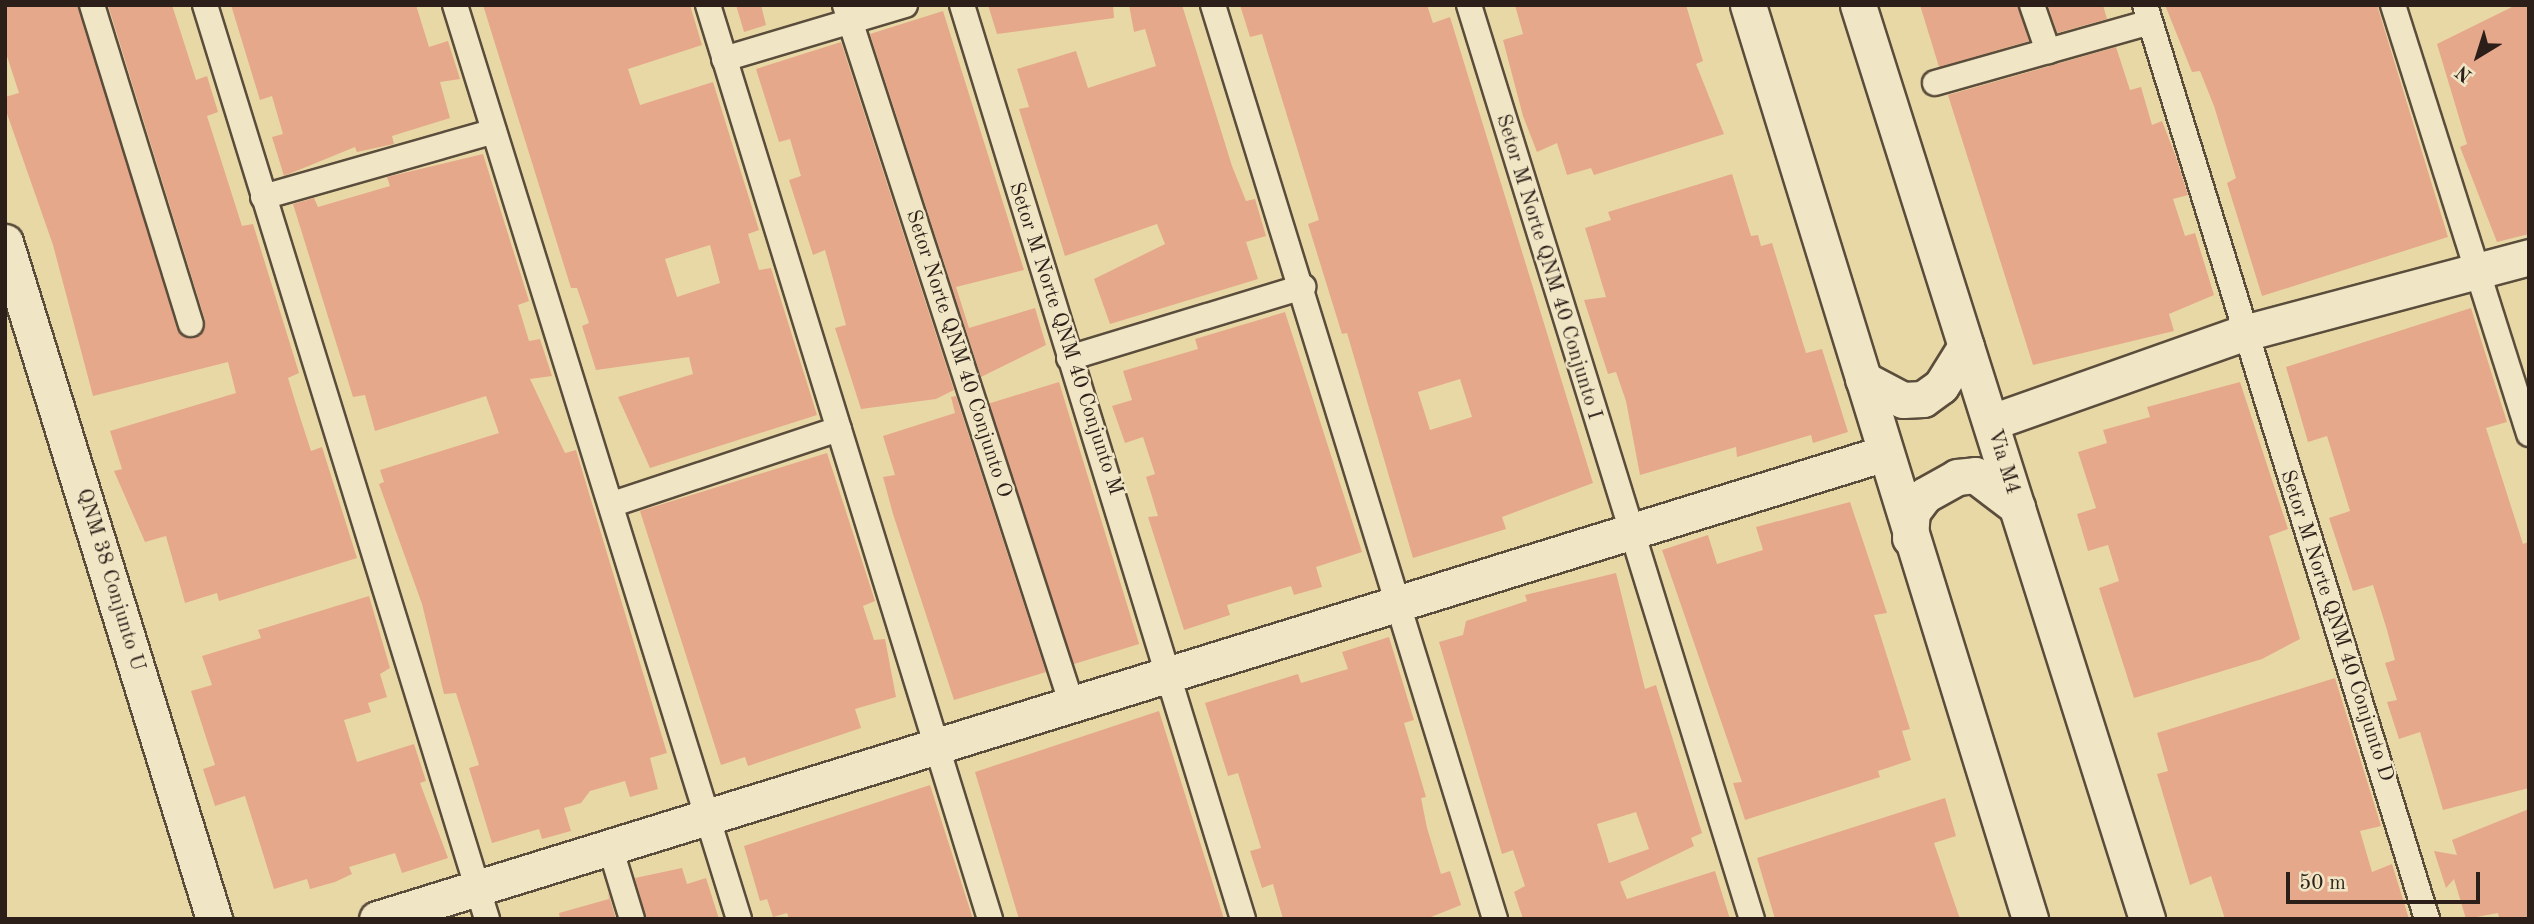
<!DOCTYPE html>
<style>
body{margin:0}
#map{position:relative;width:2534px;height:924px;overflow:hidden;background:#e8d8a6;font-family:"Old Standard TT",serif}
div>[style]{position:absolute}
.building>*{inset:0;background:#e6a88a;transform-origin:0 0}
.roads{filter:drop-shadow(2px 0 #5b4d3c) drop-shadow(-2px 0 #5b4d3c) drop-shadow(0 2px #5b4d3c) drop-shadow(0 -2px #5b4d3c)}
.street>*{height:24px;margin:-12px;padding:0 12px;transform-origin:12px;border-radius:12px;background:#f0e6c5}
.secondary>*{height:35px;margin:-17.5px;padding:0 17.5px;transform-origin:17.5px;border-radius:17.5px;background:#f0e6c5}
span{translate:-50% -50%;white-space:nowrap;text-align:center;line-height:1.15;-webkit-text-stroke:5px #f0e6c5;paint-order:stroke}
.street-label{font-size:21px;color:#2c1f19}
.frame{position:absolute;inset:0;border:7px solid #2c1f19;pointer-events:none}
.north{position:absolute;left:2443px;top:21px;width:70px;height:70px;-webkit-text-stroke:5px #f0e6c5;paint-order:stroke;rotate:218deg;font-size:19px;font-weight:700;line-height:28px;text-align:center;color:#2c1f19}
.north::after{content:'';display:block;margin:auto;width:24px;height:32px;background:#2c1f19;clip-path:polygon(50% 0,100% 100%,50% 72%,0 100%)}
.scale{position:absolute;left:2286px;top:872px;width:194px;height:32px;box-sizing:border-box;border:4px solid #2c1f19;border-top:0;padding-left:9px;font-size:21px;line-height:24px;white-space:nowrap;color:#2c1f19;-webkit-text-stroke:5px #f0e6c5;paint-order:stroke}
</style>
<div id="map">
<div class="building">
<div style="clip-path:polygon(5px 5px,78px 5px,177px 328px,195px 338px,205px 320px,108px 5px,172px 5px,196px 80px,207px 76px,218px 112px,207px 116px,242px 226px,253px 224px,299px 373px,288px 378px,299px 414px,311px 451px,322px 447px,357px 558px,219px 601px,217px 593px,185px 603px,166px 536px,145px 542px,114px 471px,122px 469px,110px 431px,236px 393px,228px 362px,93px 396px,53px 245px,5px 108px,5px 97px,19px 93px,5px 50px)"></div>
<div style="clip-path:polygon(231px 5px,416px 5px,429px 47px,448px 41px,460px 79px,440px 82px,450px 118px,392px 136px,394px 144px,357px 152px,355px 147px,284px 176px,272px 137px,283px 134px,272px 96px,260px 100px)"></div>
<div style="clip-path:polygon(evenodd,483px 5px,690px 5px,702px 45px,628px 69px,640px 105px,713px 82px,759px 230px,748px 234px,759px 270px,771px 268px,817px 415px,650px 468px,618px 397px,693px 374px,689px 357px,596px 370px,582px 326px,589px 323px,577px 288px,571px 288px,483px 5px,710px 245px,720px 283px,677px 297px,665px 259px,710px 245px)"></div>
<div style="clip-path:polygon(736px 5px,761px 5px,766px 25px,744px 32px)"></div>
<div style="clip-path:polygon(988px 5px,1113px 5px,1114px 18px,997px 34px)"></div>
<div style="clip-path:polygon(1129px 5px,1182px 5px,1232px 166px,1246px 201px,1255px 199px,1266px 236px,1246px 242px,1258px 279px,1110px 324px,1094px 279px,1165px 244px,1157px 224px,1065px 256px,1019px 109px,1029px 107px,1017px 69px,1076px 51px,1088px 88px,1156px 66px,1145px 29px,1134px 32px)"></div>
<div style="clip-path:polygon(evenodd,1240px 5px,1427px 5px,1433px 23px,1450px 17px,1593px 483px,1502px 517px,1506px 529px,1413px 558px,1347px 333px,1342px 334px,1308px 224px,1319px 220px,1262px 34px,1250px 37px,1240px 5px,1460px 379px,1472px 417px,1430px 430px,1418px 392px,1460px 379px)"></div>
<div style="clip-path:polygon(1515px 5px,1686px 5px,1703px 61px,1696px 64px,1724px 134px,1594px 175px,1591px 168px,1567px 175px,1557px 143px,1537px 152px,1523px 116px,1503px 40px,1523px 34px)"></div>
<div style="clip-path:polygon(1920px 5px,2018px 5px,2029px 41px,1939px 67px)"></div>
<div style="clip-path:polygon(2048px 5px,2103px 5px,2107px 19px,2057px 33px)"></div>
<div style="clip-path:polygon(2165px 5px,2377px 5px,2448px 237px,2262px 296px,2227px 183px,2236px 178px,2214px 106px,2200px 71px,2192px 72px)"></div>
<div style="clip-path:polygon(2516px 5px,2529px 5px,2529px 234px,2497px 242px,2460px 147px,2467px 144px,2437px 44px)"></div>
<div style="clip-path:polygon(943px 11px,1024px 270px,956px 287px,969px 328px,1035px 308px,1046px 345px,981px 377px,870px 34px)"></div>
<div style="clip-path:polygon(841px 42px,954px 390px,936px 399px,861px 409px,835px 328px,846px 325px,825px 250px,813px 255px,789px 180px,801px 176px,790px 139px,779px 142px,756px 69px)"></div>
<div style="clip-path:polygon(2116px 47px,2130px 90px,2141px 87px,2152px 125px,2162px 121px,2176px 157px,2188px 195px,2173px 199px,2185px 236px,2195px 233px,2214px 295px,2169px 314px,2174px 331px,2033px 365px,1948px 95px)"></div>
<div style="clip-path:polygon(483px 154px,529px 301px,518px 305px,529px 341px,540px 339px,552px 376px,530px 379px,565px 453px,576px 450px,667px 753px,650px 758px,658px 789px,630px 797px,625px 781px,590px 791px,581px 803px,564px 808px,571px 831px,542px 839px,539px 829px,492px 843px,469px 768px,479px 765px,456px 693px,444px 694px,422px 604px,379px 484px,384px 482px,380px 470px,499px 433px,486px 396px,375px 431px,365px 395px,353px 397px,293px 204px,314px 198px,318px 207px,390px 186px,387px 177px)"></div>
<div style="clip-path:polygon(1732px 174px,1751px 236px,1758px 235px,1761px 246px,1772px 243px,1806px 353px,1822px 349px,1848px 432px,1813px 443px,1811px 435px,1737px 457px,1736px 447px,1640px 475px,1626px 401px,1616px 372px,1608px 374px,1584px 300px,1606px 297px,1585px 228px,1611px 220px,1608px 212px)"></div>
<div style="clip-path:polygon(2471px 308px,2507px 422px,2486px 428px,2523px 544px,2529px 542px,2529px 788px,2443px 810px,2420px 732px,2399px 739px,2387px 702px,2397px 700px,2385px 663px,2395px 660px,2387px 630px,2373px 585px,2353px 591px,2329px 518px,2350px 511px,2327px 436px,2308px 442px,2286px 367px)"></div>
<div style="clip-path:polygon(1285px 312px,1362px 552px,1316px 567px,1322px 587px,1294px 595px,1291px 586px,1227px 605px,1230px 615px,1184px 630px,1148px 517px,1158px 516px,1146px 477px,1155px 474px,1143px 437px,1125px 443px,1112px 406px,1132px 400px,1123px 371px,1198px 349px,1195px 339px)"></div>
<div style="left:1059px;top:382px;width:274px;height:74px;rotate:73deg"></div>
<div style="clip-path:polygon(2240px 382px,2288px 529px,2269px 536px,2300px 639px,2262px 659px,2134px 698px,2099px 588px,2119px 581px,2108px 545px,2088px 551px,2077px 514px,2096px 508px,2078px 452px,2107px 443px,2103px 430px,2150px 417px,2147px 407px)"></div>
<div style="clip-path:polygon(956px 396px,1046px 672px,954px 700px,893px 514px,883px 477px,895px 475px,883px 436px,955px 413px,951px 397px)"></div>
<div style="clip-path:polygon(827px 453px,875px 601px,863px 606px,874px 640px,885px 639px,896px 697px,855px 709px,861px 728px,748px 766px,745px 757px,721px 765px,640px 511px)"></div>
<div style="clip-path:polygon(1850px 502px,1887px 613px,1874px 615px,1910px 729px,1902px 731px,1911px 760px,1878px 771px,1880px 777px,1745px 820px,1733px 783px,1742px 782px,1662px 550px,1708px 535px,1717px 564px,1763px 550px,1756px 527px)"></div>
<div style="clip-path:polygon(evenodd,1616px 573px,1645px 689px,1656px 685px,1702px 833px,1691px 838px,1694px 846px,1620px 882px,1627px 899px,1715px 871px,1730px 919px,1523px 919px,1514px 892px,1525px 886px,1513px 850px,1502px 854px,1439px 642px,1463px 635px,1466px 621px,1527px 601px,1525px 595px,1616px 573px,1636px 812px,1649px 849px,1609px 863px,1597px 824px,1636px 812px)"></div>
<div style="clip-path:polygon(369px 596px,390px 668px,380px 674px,387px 697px,368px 703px,371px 712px,344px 720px,357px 762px,414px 744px,426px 781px,420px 783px,448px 858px,402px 873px,395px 853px,349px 867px,352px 874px,335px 882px,310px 889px,307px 879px,274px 889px,245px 796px,215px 806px,203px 769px,215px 765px,191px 691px,212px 685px,202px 656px,261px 638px,258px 630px)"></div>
<div style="clip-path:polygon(1389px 637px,1414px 720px,1404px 723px,1426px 797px,1421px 798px,1427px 828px,1441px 874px,1450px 871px,1461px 905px,1426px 919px,1283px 919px,1273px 884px,1262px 888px,1250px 851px,1261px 848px,1238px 773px,1228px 776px,1205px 703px,1298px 674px,1301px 683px,1348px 669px,1342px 652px)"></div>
<div style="clip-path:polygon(2335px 678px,2381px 826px,2360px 831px,2372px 872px,2392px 864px,2409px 919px,2225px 919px,2211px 876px,2190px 885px,2157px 774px,2168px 771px,2157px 733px)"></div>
<div style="clip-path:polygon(1159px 711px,1224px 919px,1019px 919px,975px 772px)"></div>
<div style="clip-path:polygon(930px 785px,973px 919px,789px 919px,787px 913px,773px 917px,767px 899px,760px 901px,744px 846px)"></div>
<div style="clip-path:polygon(1945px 798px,1956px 836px,1934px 843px,1960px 919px,1775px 919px,1757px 858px)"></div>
<div style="clip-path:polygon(2529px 809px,2529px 919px,2499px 919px,2498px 913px,2466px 919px,2454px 879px,2446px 888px,2434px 851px,2457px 855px,2452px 840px)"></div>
<div style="clip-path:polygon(682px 868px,687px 884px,706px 878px,719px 919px,646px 919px,635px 878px)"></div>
<div style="clip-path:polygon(608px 892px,616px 919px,560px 919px,559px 913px,609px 899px)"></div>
</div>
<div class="roads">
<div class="street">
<div style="left:92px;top:5px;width:334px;rotate:72.8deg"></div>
<div style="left:205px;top:5px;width:957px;rotate:72.85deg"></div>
<div style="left:455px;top:5px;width:957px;rotate:72.74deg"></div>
<div style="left:708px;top:5px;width:957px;rotate:72.85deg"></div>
<div style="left:845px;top:5px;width:733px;rotate:72.03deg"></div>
<div style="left:962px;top:5px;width:956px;rotate:72.91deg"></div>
<div style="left:1213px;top:5px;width:957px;rotate:72.85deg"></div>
<div style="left:1469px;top:5px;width:957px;rotate:72.8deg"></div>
<div style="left:2032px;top:5px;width:49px;rotate:70.8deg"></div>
<div style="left:2145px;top:5px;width:957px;rotate:72.85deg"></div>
<div style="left:2393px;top:5px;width:450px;rotate:72.4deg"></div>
<div style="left:724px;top:59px;width:189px;rotate:-16.6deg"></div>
<div style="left:1935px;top:83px;width:223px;rotate:-15.8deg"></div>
<div style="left:263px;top:197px;width:240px;rotate:-15.9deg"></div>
<div style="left:1069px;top:358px;width:245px;rotate:-16.9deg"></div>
<div style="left:613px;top:504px;width:238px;rotate:-18.4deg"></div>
<div style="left:610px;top:847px;width:75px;rotate:73deg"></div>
</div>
<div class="secondary">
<div style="left:1748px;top:5px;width:957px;rotate:72.85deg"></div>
<div style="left:1858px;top:5px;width:959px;rotate:72.45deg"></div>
<div style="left:5px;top:242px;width:709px;rotate:72.84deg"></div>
<div style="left:1863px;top:379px;width:45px;rotate:27.7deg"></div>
<div style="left:1903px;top:400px;width:20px;rotate:-3deg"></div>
<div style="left:1923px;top:399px;width:22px;rotate:-36deg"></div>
<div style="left:1941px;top:386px;width:47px;rotate:-58deg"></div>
<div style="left:1992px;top:422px;width:267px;rotate:-19.5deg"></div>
<div style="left:2244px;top:333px;width:295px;rotate:-14.9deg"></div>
<div style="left:1910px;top:538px;width:26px;rotate:-86deg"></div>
<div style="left:1912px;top:512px;width:21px;rotate:-53deg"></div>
<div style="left:1925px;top:495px;width:37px;rotate:-29deg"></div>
<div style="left:1957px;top:477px;width:18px;rotate:-6deg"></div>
<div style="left:1975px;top:475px;width:53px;rotate:37.3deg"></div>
<div style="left:377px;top:919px;width:1578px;rotate:-17.17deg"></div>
</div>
</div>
<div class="street-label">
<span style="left:1548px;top:267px;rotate:73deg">Setor M Norte QNM 40 Conjunto I</span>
<span style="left:1065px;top:339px;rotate:72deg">Setor M Norte QNM 40 Conjunto M</span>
<span style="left:958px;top:354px;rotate:72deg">Setor Norte QNM 40 Conjunto O</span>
<span style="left:2003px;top:462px;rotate:73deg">Via M4</span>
<span style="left:110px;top:580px;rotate:73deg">QNM 38 Conjunto U</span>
<span style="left:2336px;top:626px;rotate:72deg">Setor M Norte QNM 40 Conjunto D</span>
</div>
<div class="frame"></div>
<div class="north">N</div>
<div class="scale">50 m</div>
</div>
